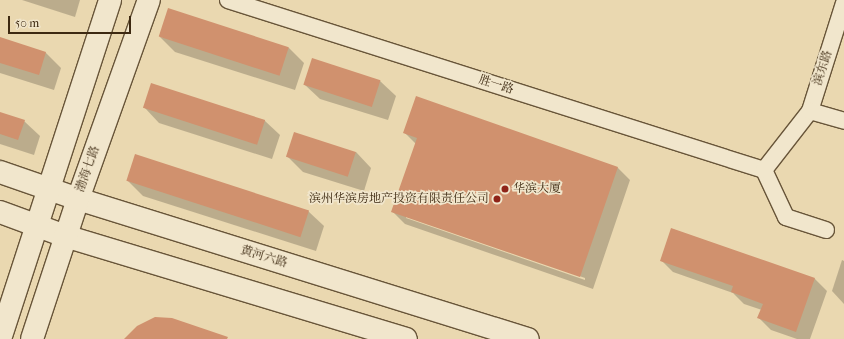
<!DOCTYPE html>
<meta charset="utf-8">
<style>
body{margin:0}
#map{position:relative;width:844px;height:339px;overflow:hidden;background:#ead8b0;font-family:"IM FELL French Canon","Noto Serif SC",serif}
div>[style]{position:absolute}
.shadow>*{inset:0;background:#0003}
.building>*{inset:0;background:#d0916e;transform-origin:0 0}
.roads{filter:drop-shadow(1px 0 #685539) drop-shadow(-1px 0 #685539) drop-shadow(0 1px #685539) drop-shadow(0 -1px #685539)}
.minor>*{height:16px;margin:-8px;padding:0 8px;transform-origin:8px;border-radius:8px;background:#f1e6cc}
.secondary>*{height:22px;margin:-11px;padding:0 11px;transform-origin:11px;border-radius:11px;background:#f1e6cc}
.dots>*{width:11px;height:11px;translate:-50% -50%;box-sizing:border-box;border:2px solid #f1e6cc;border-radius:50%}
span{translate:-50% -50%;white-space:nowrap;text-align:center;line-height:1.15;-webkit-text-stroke:3.5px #f1e6cc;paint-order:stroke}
.street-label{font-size:12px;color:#3d2911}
.poi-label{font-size:12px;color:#3d2911}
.left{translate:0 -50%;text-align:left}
.right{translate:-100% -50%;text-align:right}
.scale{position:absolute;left:8px;top:16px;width:123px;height:18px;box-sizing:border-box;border:2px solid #3d2911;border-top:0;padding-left:5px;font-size:12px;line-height:14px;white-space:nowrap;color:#3d2911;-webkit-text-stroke:3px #f1e6cc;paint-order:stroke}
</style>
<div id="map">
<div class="shadow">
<div style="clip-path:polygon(22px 0,80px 0,75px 17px)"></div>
<div style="clip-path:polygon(160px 37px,289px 48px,304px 63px,295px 90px,175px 52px)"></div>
<div style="clip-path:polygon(0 38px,46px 53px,61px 68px,54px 90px,0 73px)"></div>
<div style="clip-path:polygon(380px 81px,396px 96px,388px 120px,320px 99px,304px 84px)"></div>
<div style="clip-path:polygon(evenodd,417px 98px,618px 168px,630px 180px,593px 289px,405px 224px,392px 211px,416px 144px,405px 133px,417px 98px,406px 216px,585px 278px,585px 280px,406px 218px,406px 216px)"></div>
<div style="clip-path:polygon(144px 107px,264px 120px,280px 135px,272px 159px,159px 123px)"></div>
<div style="clip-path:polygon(0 113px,24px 121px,40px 136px,34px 155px,0 144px)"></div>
<div style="clip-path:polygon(356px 152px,371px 168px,364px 191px,303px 172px,287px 156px)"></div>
<div style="clip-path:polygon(128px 181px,308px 211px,324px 226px,316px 251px,143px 196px)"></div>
<div style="clip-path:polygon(672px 229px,815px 279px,827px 291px,810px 339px,797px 339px,771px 330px,759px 318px,762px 310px,744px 304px,733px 293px,673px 272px,661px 260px)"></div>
<div style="clip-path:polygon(842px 260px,844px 261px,844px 304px,832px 291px)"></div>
</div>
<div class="building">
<div style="left:168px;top:8px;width:127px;height:30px;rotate:18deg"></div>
<div style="clip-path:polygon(0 37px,46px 52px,39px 75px,0 63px)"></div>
<div style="left:312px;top:58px;width:72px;height:28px;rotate:18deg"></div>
<div style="left:151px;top:83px;width:120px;height:26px;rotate:18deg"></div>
<div style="clip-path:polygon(416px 96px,618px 167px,580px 277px,391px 212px,417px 138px,403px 133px)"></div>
<div style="clip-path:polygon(0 112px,25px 120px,18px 140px,0 134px)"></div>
<div style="left:294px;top:132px;width:65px;height:26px;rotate:18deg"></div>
<div style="left:135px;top:154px;width:183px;height:28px;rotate:18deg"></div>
<div style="clip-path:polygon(671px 228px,815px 278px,796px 332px,757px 318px,763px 304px,731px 292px,733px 286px,660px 261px)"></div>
<div style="clip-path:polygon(155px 317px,172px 318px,228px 337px,227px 339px,124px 339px,137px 326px)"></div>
</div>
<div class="roads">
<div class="minor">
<div style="left:228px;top:0;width:562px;rotate:17.6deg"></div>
<div style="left:810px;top:111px;width:113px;rotate:-72.5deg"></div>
<div style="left:826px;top:230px;width:42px;rotate:-162deg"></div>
<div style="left:786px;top:217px;width:52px;rotate:-115.1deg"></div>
<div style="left:764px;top:170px;width:75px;rotate:-52.1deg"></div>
<div style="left:810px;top:111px;width:35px;rotate:16deg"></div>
</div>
<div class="secondary">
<div style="left:0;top:172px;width:83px;rotate:19.1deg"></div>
<div style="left:78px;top:199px;width:471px;rotate:17.3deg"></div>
<div style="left:0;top:212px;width:69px;rotate:20.3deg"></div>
<div style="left:65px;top:236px;width:356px;rotate:16.8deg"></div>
<div style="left:0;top:339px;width:356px;rotate:-72deg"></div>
<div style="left:32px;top:339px;width:147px;rotate:-71.8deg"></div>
<div style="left:78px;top:199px;width:211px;rotate:-70.4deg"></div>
</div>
</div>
<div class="dots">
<div style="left:505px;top:189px;background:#8f2418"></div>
<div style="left:497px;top:199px;background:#8f2418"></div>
</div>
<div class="street-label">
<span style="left:823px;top:68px;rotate:-72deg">滨东路</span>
<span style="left:496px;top:85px;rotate:18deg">胜一路</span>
<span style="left:88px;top:169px;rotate:-70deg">渤海七路</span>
<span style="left:264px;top:257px;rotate:17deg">黄河六路</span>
</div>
<div class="poi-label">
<span class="left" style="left:513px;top:189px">华滨大厦</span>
<span class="right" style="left:489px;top:199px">滨州华滨房地产投资有限责任公司</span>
</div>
<div class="scale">50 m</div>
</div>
